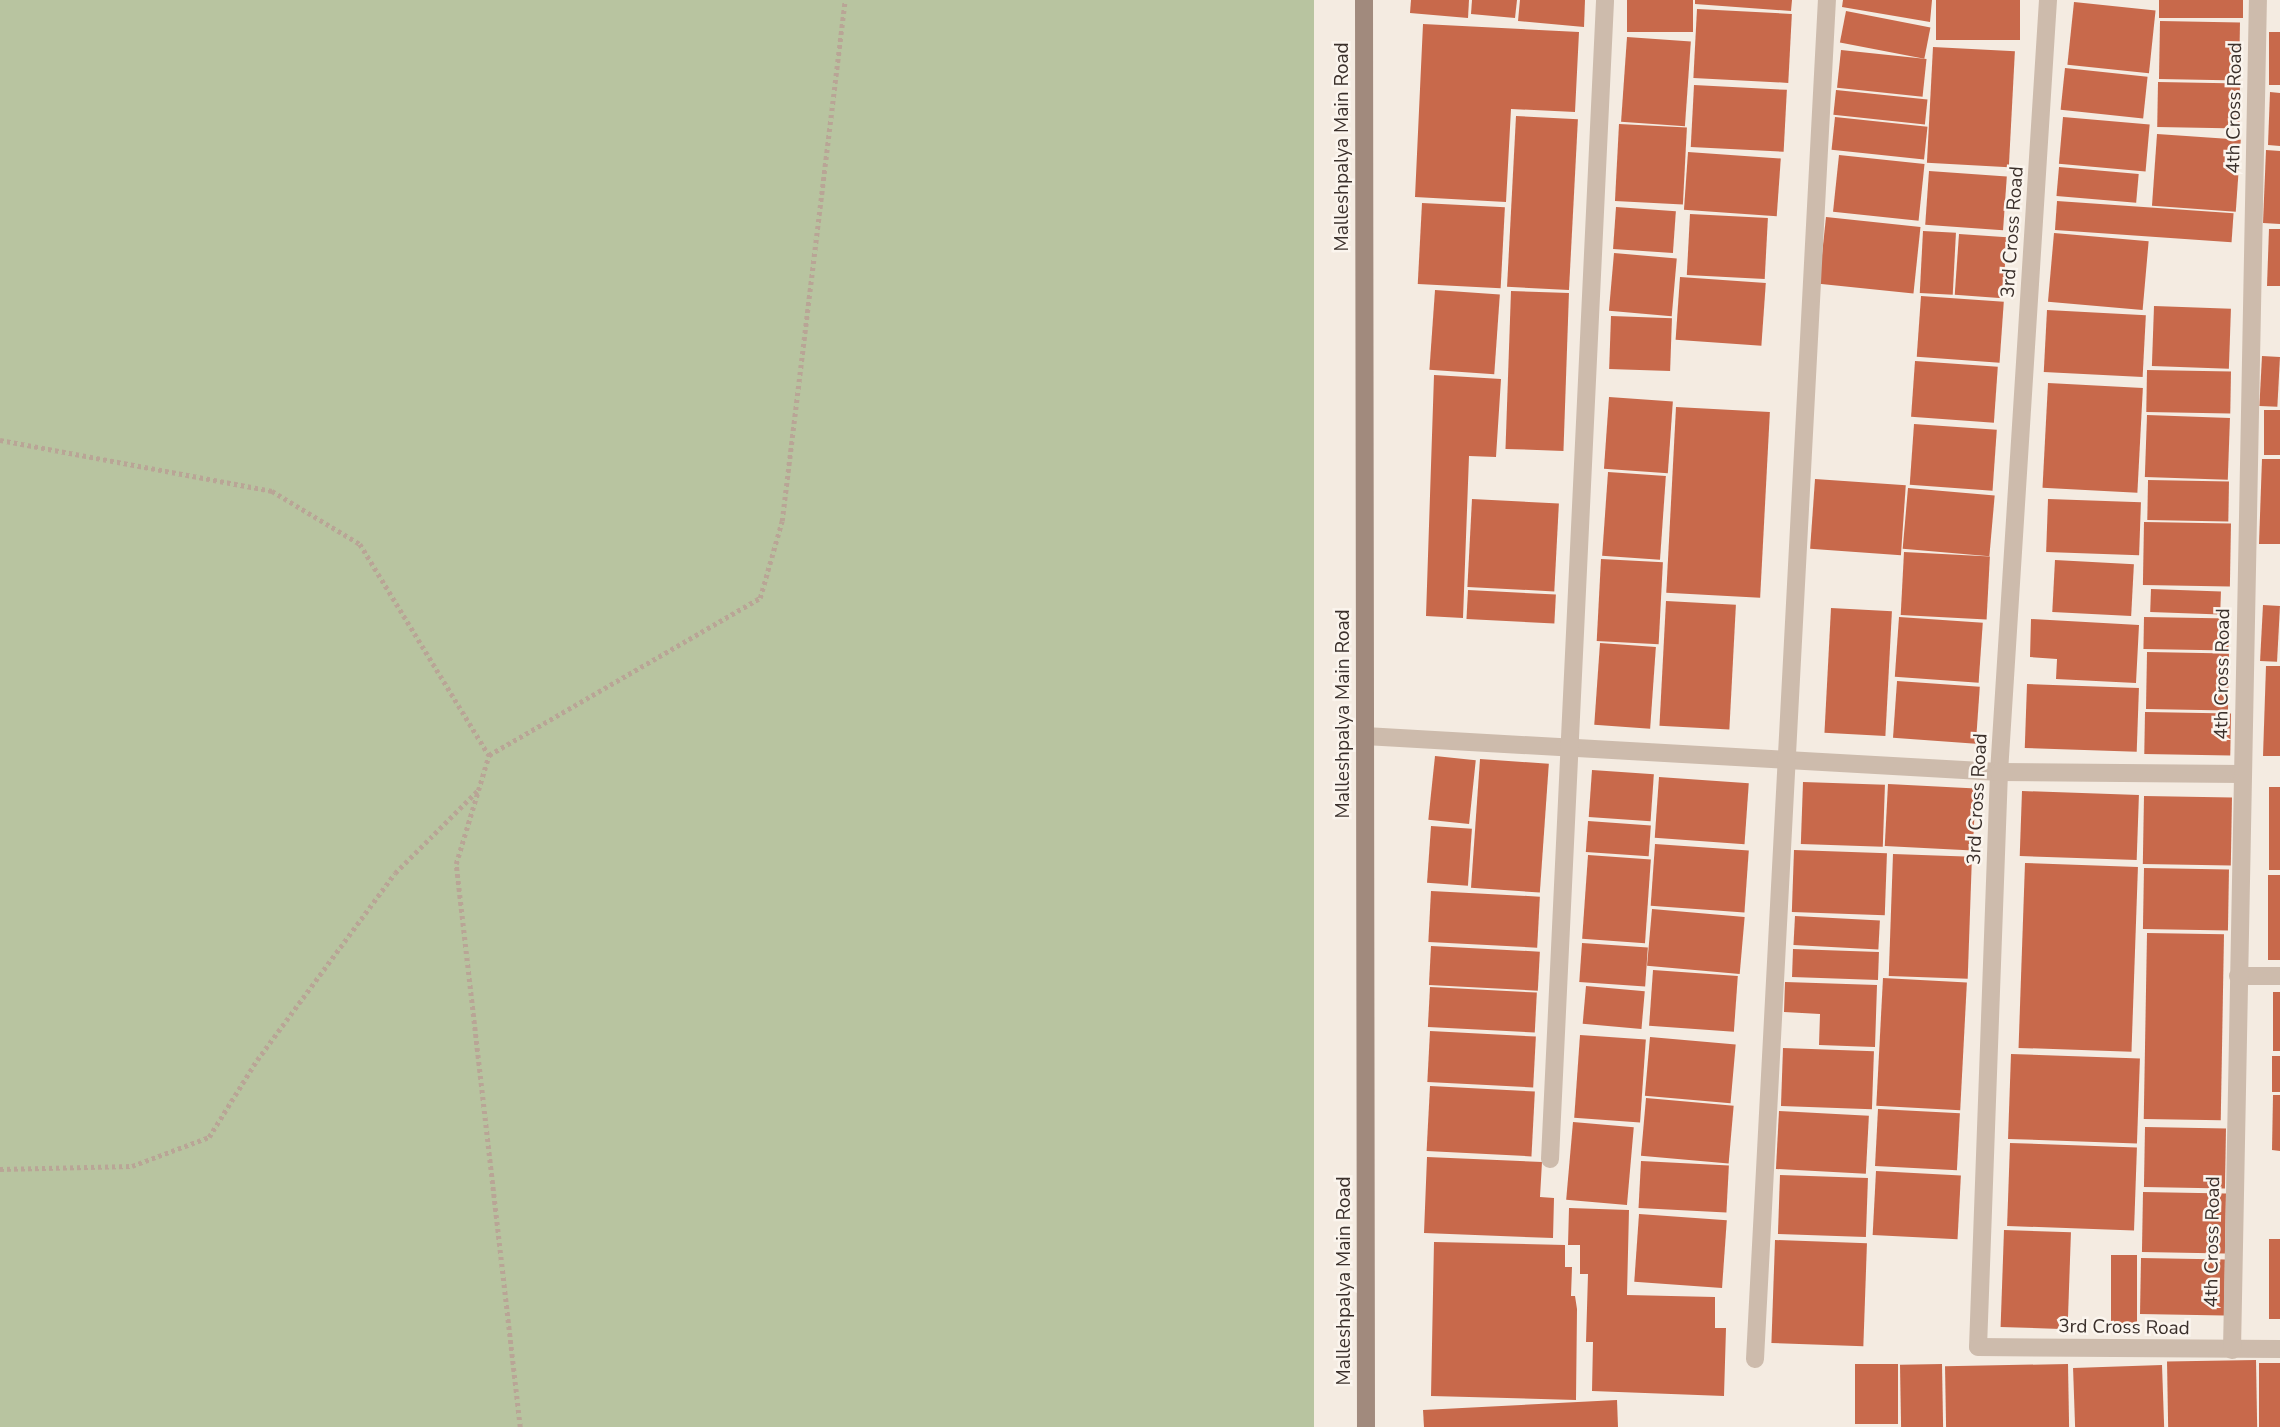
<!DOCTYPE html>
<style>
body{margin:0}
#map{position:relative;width:2280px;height:1427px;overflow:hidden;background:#f4ebe1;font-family:"Nunito Sans",sans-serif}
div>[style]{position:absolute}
.green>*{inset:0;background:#b8c4a0;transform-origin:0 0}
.building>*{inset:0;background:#c8694b;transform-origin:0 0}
.path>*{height:4.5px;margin-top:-2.25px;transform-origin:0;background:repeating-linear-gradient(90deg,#b9a596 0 3.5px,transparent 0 7px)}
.street>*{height:18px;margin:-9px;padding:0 9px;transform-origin:9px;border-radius:9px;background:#cdbbac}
.secondary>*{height:18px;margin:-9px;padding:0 9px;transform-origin:9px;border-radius:9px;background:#a18a7d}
span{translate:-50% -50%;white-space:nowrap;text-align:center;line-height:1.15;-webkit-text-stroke:5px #fbf5ee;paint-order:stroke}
.street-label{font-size:19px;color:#3b302b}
</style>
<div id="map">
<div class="green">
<div style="left:0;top:0;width:1314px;height:1427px"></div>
</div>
<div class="building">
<div style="clip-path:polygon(1411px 0,1469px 0,1468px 18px,1410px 13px)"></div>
<div style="clip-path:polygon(1472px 0,1517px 0,1515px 18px,1471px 14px)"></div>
<div style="clip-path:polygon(1520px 0,1585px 0,1584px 27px,1518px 21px)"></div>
<div style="left:1627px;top:0;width:66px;height:32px"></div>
<div style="clip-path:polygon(1695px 0,1792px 0,1791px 11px,1695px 4px)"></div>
<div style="clip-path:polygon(1843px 0,1932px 0,1930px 22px,1842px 7px)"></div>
<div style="left:1936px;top:0;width:84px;height:40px"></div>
<div style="left:2159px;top:0;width:84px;height:18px"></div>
<div style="left:2074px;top:2px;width:82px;height:63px;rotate:6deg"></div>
<div style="left:1697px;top:9px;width:95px;height:69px;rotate:3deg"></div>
<div style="left:1846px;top:11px;width:86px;height:32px;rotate:11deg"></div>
<div style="left:2160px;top:21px;width:80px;height:58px;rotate:1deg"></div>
<div style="clip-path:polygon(1423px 24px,1579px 32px,1575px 112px,1511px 109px,1506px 202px,1415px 197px)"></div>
<div style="left:2269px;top:32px;width:11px;height:53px"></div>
<div style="left:1627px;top:37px;width:64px;height:85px;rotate:4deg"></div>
<div style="left:1933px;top:47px;width:82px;height:116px;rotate:3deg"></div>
<div style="left:1841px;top:50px;width:86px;height:38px;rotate:6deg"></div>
<div style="left:2065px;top:68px;width:83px;height:42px;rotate:6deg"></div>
<div style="left:2158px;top:82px;width:82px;height:45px;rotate:1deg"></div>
<div style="left:1694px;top:85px;width:93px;height:62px;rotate:3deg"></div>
<div style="left:1836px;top:90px;width:92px;height:25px;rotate:6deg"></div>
<div style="clip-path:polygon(2270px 92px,2280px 93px,2280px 146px,2268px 145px)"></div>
<div style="left:1516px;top:116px;width:62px;height:171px;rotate:3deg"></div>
<div style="left:1835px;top:117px;width:93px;height:33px;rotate:6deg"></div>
<div style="left:2063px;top:117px;width:87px;height:47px;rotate:5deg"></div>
<div style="left:1619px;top:124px;width:68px;height:77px;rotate:3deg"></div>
<div style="left:2157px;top:134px;width:84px;height:72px;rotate:4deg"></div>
<div style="clip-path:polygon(2266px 150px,2280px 151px,2280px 224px,2263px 223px)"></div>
<div style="left:1688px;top:152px;width:93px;height:58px;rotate:4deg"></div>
<div style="left:1839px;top:155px;width:86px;height:57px;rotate:6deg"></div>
<div style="left:2059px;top:167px;width:80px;height:29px;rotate:5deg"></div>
<div style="left:1929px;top:171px;width:78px;height:54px;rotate:4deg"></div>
<div style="left:2057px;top:201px;width:177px;height:29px;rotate:4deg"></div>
<div style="left:1422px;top:203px;width:83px;height:81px;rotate:3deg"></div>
<div style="left:1616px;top:207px;width:60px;height:42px;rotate:4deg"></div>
<div style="left:1690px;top:214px;width:78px;height:61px;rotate:3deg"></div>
<div style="left:1826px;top:217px;width:95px;height:67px;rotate:6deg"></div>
<div style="clip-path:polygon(2269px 229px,2280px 229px,2280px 286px,2267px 286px)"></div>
<div style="left:1923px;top:231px;width:33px;height:62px;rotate:3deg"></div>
<div style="left:2054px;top:233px;width:95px;height:69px;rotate:5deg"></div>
<div style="left:1959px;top:234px;width:48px;height:61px;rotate:4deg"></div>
<div style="left:1614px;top:253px;width:63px;height:58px;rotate:5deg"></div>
<div style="left:1680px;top:277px;width:86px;height:63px;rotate:4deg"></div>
<div style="left:1435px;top:290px;width:65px;height:80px;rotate:4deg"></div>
<div style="left:1511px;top:291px;width:58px;height:158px;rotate:2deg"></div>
<div style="left:1921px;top:296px;width:83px;height:61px;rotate:4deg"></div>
<div style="left:2154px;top:306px;width:77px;height:60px;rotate:2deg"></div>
<div style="left:2047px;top:310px;width:99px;height:62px;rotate:3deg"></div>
<div style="left:1611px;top:316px;width:61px;height:53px;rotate:2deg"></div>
<div style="left:2262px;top:356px;width:18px;height:50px;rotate:3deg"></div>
<div style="left:1915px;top:361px;width:83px;height:56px;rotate:4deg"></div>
<div style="left:2147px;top:370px;width:84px;height:42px;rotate:1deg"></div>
<div style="clip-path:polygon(1434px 375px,1501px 379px,1496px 457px,1469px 456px,1463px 618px,1426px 616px)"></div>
<div style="left:2048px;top:383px;width:95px;height:105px;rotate:3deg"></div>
<div style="left:1609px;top:397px;width:64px;height:72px;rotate:4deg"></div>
<div style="left:1676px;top:407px;width:94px;height:186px;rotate:3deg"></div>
<div style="left:2264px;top:410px;width:16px;height:45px"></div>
<div style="left:2147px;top:415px;width:83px;height:62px;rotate:2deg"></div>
<div style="left:1914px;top:424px;width:83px;height:61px;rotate:4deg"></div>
<div style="clip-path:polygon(2262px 459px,2280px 459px,2280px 544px,2259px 544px)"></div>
<div style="left:1608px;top:472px;width:58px;height:84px;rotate:4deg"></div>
<div style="left:1815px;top:479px;width:91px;height:70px;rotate:4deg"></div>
<div style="left:2148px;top:480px;width:81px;height:40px;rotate:1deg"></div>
<div style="left:1908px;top:488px;width:87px;height:61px;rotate:5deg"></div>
<div style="left:1472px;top:499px;width:87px;height:88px;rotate:3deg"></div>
<div style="left:2048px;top:499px;width:93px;height:53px;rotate:2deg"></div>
<div style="left:2144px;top:522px;width:87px;height:63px;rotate:1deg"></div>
<div style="left:1904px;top:552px;width:86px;height:63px;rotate:3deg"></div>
<div style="left:1601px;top:559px;width:62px;height:82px;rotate:3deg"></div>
<div style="left:2055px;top:560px;width:79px;height:52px;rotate:3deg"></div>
<div style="left:2151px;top:589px;width:70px;height:23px;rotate:2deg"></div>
<div style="left:1468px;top:590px;width:88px;height:29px;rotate:3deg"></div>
<div style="left:1666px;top:601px;width:70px;height:125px;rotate:3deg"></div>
<div style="left:2263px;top:605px;width:17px;height:56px;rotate:3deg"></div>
<div style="left:1831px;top:608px;width:61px;height:125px;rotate:3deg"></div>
<div style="left:1899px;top:617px;width:84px;height:60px;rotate:4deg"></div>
<div style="left:2144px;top:617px;width:85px;height:32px;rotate:1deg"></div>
<div style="clip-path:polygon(2031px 619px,2139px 625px,2136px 683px,2056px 679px,2057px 659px,2030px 657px)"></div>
<div style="left:1600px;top:643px;width:56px;height:82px;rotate:4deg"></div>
<div style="left:2147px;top:652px;width:82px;height:57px;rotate:1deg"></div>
<div style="clip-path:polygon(2266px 666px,2280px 666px,2280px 756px,2263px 756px)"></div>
<div style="left:1897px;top:681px;width:83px;height:57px;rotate:4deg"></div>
<div style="left:2027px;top:684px;width:112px;height:64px;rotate:2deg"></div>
<div style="left:2145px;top:712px;width:86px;height:42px;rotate:1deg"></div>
<div style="left:1435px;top:756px;width:41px;height:64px;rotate:6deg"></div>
<div style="left:1480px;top:759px;width:69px;height:129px;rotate:4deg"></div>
<div style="left:1592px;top:770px;width:62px;height:47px;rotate:4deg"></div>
<div style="left:1659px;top:777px;width:90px;height:61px;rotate:4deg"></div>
<div style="left:1803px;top:782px;width:82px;height:62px;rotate:2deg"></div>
<div style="left:1888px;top:784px;width:88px;height:62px;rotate:3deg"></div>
<div style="left:2269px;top:787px;width:11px;height:83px"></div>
<div style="left:2022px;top:791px;width:117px;height:65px;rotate:2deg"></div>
<div style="left:2144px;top:796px;width:88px;height:68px;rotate:1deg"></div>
<div style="left:1588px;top:821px;width:63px;height:31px;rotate:4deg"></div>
<div style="left:1431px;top:826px;width:41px;height:57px;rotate:4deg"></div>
<div style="left:1655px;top:844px;width:94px;height:62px;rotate:4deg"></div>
<div style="left:1794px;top:850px;width:93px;height:62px;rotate:2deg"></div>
<div style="left:1893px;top:854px;width:79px;height:122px;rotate:2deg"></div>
<div style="left:1588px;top:855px;width:63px;height:84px;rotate:4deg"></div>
<div style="left:2025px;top:863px;width:113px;height:185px;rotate:2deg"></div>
<div style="left:2144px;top:868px;width:85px;height:61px;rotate:1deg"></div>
<div style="left:2268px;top:875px;width:12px;height:85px"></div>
<div style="left:1431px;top:891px;width:109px;height:51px;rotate:3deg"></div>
<div style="left:1652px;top:909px;width:93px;height:57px;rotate:5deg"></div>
<div style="left:1795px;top:916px;width:85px;height:29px;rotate:3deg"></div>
<div style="left:2147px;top:933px;width:77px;height:186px;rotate:1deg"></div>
<div style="left:1582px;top:943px;width:66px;height:39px;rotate:4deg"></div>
<div style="left:1431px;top:946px;width:109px;height:39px;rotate:3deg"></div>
<div style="left:1793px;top:949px;width:86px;height:28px;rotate:2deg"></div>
<div style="left:1653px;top:970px;width:85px;height:56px;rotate:4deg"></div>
<div style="left:1883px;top:978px;width:84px;height:128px;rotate:3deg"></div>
<div style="clip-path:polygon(1785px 982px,1877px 985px,1875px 1047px,1819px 1045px,1820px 1014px,1784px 1012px)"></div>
<div style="left:1586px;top:986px;width:59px;height:38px;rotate:5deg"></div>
<div style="left:1430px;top:987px;width:107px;height:40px;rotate:3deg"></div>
<div style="left:2273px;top:992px;width:7px;height:59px"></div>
<div style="left:1430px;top:1031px;width:106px;height:51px;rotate:3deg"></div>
<div style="left:1580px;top:1035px;width:66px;height:83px;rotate:4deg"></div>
<div style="left:1650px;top:1037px;width:86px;height:59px;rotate:5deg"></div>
<div style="left:1783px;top:1048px;width:91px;height:58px;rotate:2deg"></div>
<div style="left:2011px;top:1054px;width:129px;height:85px;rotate:2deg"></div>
<div style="left:2272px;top:1056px;width:8px;height:36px"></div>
<div style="left:1430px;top:1086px;width:105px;height:65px;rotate:3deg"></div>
<div style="clip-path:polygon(2273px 1095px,2280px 1095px,2280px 1151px,2272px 1150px)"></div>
<div style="left:1646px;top:1098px;width:88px;height:58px;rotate:5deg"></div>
<div style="left:1878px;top:1109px;width:82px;height:57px;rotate:3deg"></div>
<div style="left:1779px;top:1111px;width:90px;height:58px;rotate:3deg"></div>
<div style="left:1573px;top:1122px;width:61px;height:78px;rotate:5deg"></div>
<div style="left:2145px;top:1127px;width:81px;height:60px;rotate:1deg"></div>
<div style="left:2010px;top:1143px;width:127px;height:83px;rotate:2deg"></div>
<div style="clip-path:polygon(1427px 1157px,1542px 1162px,1540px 1197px,1554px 1198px,1553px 1238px,1424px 1233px)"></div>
<div style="left:1641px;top:1161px;width:88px;height:47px;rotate:3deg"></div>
<div style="left:1876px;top:1171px;width:85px;height:64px;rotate:3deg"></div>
<div style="left:1780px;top:1175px;width:88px;height:59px;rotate:2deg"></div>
<div style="left:2143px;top:1192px;width:83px;height:60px;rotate:1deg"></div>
<div style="clip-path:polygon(1569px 1208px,1629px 1210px,1627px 1295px,1715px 1297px,1715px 1328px,1726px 1328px,1724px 1396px,1592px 1391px,1593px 1342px,1586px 1342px,1588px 1274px,1580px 1274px,1580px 1245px,1568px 1245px)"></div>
<div style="left:1639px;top:1214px;width:88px;height:68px;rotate:4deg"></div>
<div style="left:2004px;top:1230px;width:67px;height:97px;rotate:2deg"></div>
<div style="left:2269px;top:1239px;width:11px;height:80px"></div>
<div style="left:1775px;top:1240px;width:92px;height:103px;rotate:2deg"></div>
<div style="clip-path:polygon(1434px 1242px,1565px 1245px,1565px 1267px,1572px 1267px,1571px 1296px,1575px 1296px,1577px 1309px,1576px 1400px,1431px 1396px)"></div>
<div style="left:2111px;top:1255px;width:26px;height:68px"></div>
<div style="left:2141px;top:1258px;width:84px;height:56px;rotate:1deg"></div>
<div style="left:2256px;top:1360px;width:67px;height:89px;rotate:89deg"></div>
<div style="left:2280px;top:1363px;width:64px;height:21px;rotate:90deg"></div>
<div style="left:1898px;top:1364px;width:60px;height:43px;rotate:90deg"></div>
<div style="left:1942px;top:1364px;width:63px;height:42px;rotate:89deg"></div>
<div style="left:2068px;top:1364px;width:63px;height:123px;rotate:89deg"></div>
<div style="left:2162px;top:1365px;width:62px;height:89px;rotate:88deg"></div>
<div style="clip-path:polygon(1617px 1400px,1618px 1427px,1424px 1427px,1423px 1410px)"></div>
</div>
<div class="path">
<div style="left:0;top:440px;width:277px;rotate:10.6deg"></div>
<div style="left:272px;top:491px;width:103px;rotate:31.1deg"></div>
<div style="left:360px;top:544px;width:247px;rotate:58.6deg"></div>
<div style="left:0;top:1169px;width:132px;rotate:-1.3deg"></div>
<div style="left:132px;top:1166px;width:82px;rotate:-20.6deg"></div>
<div style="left:209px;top:1137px;width:91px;rotate:-58.1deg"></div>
<div style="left:257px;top:1060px;width:232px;rotate:-53.6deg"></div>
<div style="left:395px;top:873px;width:116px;rotate:-45deg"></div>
<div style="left:520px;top:1427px;width:567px;rotate:-96.49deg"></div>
<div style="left:456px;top:864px;width:114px;rotate:-73.2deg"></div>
<div style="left:489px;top:755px;width:313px;rotate:-30.1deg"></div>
<div style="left:760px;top:598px;width:80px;rotate:-74.1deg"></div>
<div style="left:782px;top:521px;width:525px;rotate:-83.11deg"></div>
</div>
<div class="street">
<div style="left:2048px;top:0;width:774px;rotate:93.63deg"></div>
<div style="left:1999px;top:772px;width:575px;rotate:92.09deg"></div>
<div style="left:1978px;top:1347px;width:302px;rotate:0.4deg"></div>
<div style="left:1365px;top:736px;width:635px;rotate:3.25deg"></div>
<div style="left:1999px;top:772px;width:243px;rotate:0.5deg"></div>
<div style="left:2238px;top:976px;width:42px"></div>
<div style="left:1550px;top:1159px;width:1160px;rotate:-87.28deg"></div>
<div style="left:2232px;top:1350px;width:1350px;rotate:-88.9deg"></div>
<div style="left:1755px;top:1359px;width:1361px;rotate:-86.97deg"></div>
</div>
<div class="secondary">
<div style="left:1364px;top:0;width:1427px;rotate:89.92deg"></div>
</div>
<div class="street-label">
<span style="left:2235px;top:108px;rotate:-89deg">4th Cross Road</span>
<span style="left:1343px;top:147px;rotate:-90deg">Malleshpalya Main Road</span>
<span style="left:2013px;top:232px;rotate:-86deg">3rd Cross Road</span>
<span style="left:2223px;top:674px;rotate:-89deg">4th Cross Road</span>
<span style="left:1344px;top:714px;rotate:-90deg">Malleshpalya Main Road</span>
<span style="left:1978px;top:799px;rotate:-87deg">3rd Cross Road</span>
<span style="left:2213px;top:1242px;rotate:-89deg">4th Cross Road</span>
<span style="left:1345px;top:1281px;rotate:-90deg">Malleshpalya Main Road</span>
<span style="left:2124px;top:1328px;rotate:1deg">3rd Cross Road</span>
</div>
</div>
